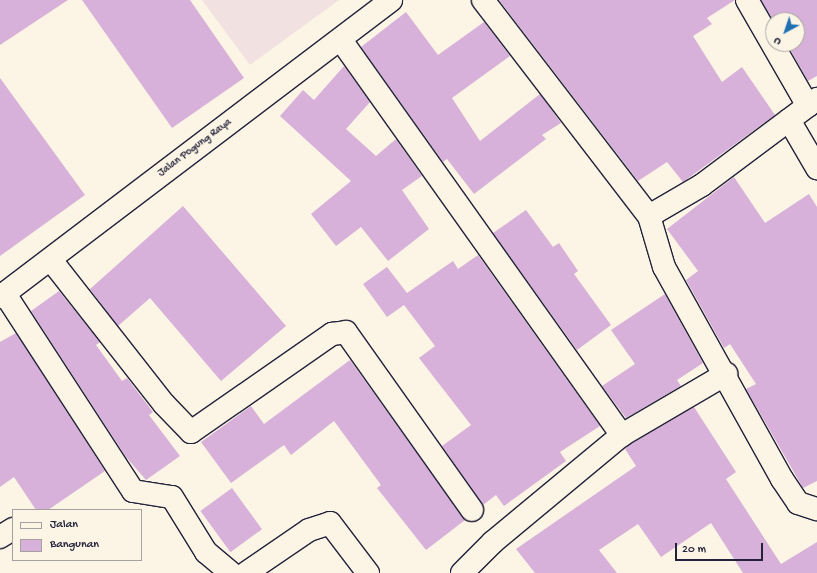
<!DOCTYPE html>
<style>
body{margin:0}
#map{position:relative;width:817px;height:573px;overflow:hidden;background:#fcf5e5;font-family:"Gochi Hand",sans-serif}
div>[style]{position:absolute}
.built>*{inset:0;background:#f1e1e1}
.building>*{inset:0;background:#d7b1d9;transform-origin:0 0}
.roads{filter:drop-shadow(1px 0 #22223b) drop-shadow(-1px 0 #22223b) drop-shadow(0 1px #22223b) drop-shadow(0 -1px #22223b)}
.street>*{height:22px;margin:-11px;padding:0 11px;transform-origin:11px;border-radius:11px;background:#fcf5e5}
span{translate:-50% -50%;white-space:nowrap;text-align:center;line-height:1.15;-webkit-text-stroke:3px #fcf5e5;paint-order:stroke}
.street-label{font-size:11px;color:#22223b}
.legend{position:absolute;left:12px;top:509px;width:130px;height:52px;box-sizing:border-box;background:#fcf5e5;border:1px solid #a5a1a1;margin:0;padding:5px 7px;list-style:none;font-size:12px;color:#22223b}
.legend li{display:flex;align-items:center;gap:8px;height:20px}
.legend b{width:20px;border:1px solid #a5a1a1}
.north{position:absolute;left:765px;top:12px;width:40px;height:40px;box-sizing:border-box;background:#fcf5e5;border:1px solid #a5a1a1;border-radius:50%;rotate:220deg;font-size:11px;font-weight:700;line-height:16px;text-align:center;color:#22223b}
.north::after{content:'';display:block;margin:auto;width:14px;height:18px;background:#1f6fb2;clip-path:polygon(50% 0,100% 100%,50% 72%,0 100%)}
.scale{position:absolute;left:675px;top:543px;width:88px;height:18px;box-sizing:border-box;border:2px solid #22223b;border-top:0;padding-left:5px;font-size:12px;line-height:14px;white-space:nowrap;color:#22223b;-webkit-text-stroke:3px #fcf5e5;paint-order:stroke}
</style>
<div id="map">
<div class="built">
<div style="clip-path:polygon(202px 0,339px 0,250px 65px)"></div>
</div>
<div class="building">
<div style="clip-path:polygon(0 0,68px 0,0 45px)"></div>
<div style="clip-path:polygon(82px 0,190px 0,244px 78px,172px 128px)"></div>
<div style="clip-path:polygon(499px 0,735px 0,707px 18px,712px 24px,693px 36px,722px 82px,742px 67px,775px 115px,683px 182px,667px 162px,638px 181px)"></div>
<div style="clip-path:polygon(761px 0,817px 0,817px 76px,808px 81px,787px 44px,797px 44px,797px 20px,773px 20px)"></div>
<div style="clip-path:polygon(406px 12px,438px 55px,484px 22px,510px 56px,452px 98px,480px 141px,540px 94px,561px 123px,542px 135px,546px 139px,474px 194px,447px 159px,443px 162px,361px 47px)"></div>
<div style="clip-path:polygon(344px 66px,370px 102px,346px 129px,376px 156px,396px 139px,422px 176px,402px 190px,429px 229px,388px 261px,361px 227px,336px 246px,311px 214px,351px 181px,280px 116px,303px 90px,314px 100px)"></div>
<div style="clip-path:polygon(0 78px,85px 195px,0 256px)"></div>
<div style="clip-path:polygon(734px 177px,765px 223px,809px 194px,817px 207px,817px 481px,803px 488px,746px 389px,756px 384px,730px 344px,724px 348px,686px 280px,698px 271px,667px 229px)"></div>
<div style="clip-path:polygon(183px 206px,286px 326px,221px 381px,150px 298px,118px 326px,90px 289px)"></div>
<div style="clip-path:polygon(526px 210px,553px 247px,559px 243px,578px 271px,574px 274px,611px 325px,577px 350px,493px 233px)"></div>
<div style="clip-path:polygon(478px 255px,600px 426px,560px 452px,566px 461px,504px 506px,496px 495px,483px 505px,442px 446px,471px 425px,419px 358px,435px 346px,404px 305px,387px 317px,363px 284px,387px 267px,407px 293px,453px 261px,458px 269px)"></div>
<div style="clip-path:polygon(59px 291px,100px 342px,96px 345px,122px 381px,127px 378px,153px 412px,149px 415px,180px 456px,146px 480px,126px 457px,31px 311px)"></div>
<div style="clip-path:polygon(665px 294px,703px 363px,677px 380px,681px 386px,626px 418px,602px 386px,635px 364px,611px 330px)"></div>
<div style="clip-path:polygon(16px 333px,105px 471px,48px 510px,36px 510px,14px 477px,0 487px,0 342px)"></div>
<div style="clip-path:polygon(350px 360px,465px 520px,426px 550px,377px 488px,381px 485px,334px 421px,291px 455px,284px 445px,231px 483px,201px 442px,251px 406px,264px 424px)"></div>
<div style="clip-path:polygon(694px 407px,736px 472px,726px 479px,781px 564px,817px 542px,817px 573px,743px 573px,711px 523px,661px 557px,638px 524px,599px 550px,617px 573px,535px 573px,516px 549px,636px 466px,625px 449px,629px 445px)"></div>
<div style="left:232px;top:488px;width:51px;height:39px;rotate:54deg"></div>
</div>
<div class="roads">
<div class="street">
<div style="left:483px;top:0;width:272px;rotate:52.5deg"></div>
<div style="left:649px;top:216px;width:53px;rotate:73.6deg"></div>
<div style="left:664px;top:267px;width:243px;rotate:60.9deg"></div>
<div style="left:782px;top:479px;width:29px;rotate:56deg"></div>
<div style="left:798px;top:503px;width:20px;rotate:18deg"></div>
<div style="left:747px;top:0;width:122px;rotate:60.1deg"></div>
<div style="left:341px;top:40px;width:485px;rotate:54.6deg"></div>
<div style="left:789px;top:120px;width:56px;rotate:59.7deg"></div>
<div style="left:649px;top:216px;width:61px;rotate:-30.3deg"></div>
<div style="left:702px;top:185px;width:144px;rotate:-36.8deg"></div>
<div style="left:51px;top:260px;width:183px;rotate:51.9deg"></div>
<div style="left:164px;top:404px;width:39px;rotate:46deg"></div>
<div style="left:191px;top:432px;width:172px;rotate:-34.8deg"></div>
<div style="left:332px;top:334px;width:14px;rotate:-8deg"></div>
<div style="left:346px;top:332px;width:218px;rotate:54.7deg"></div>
<div style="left:5px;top:294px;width:235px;rotate:57deg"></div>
<div style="left:133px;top:491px;width:39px;rotate:9deg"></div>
<div style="left:172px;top:497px;width:65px;rotate:58.3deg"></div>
<div style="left:206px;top:552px;width:33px;rotate:40deg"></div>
<div style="left:0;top:297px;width:491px;rotate:-37.2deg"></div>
<div style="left:0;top:537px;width:15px;rotate:-32deg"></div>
<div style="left:246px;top:573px;width:76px;rotate:-34.3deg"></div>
<div style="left:309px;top:530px;width:22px;rotate:-18deg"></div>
<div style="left:330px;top:523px;width:63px;rotate:52.8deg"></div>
<div style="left:462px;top:573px;width:44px;rotate:-45deg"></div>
<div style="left:493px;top:542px;width:168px;rotate:-39.7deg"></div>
<div style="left:622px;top:435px;width:121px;rotate:-30.4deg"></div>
</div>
</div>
<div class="street-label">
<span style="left:195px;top:148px;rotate:-37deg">Jalan Pogung Raya</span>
</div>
<ul class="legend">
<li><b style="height:5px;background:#fcf5e5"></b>Jalan</li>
<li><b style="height:11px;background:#d7b1d9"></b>Bangunan</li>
</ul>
<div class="north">U</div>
<div class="scale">20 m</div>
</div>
